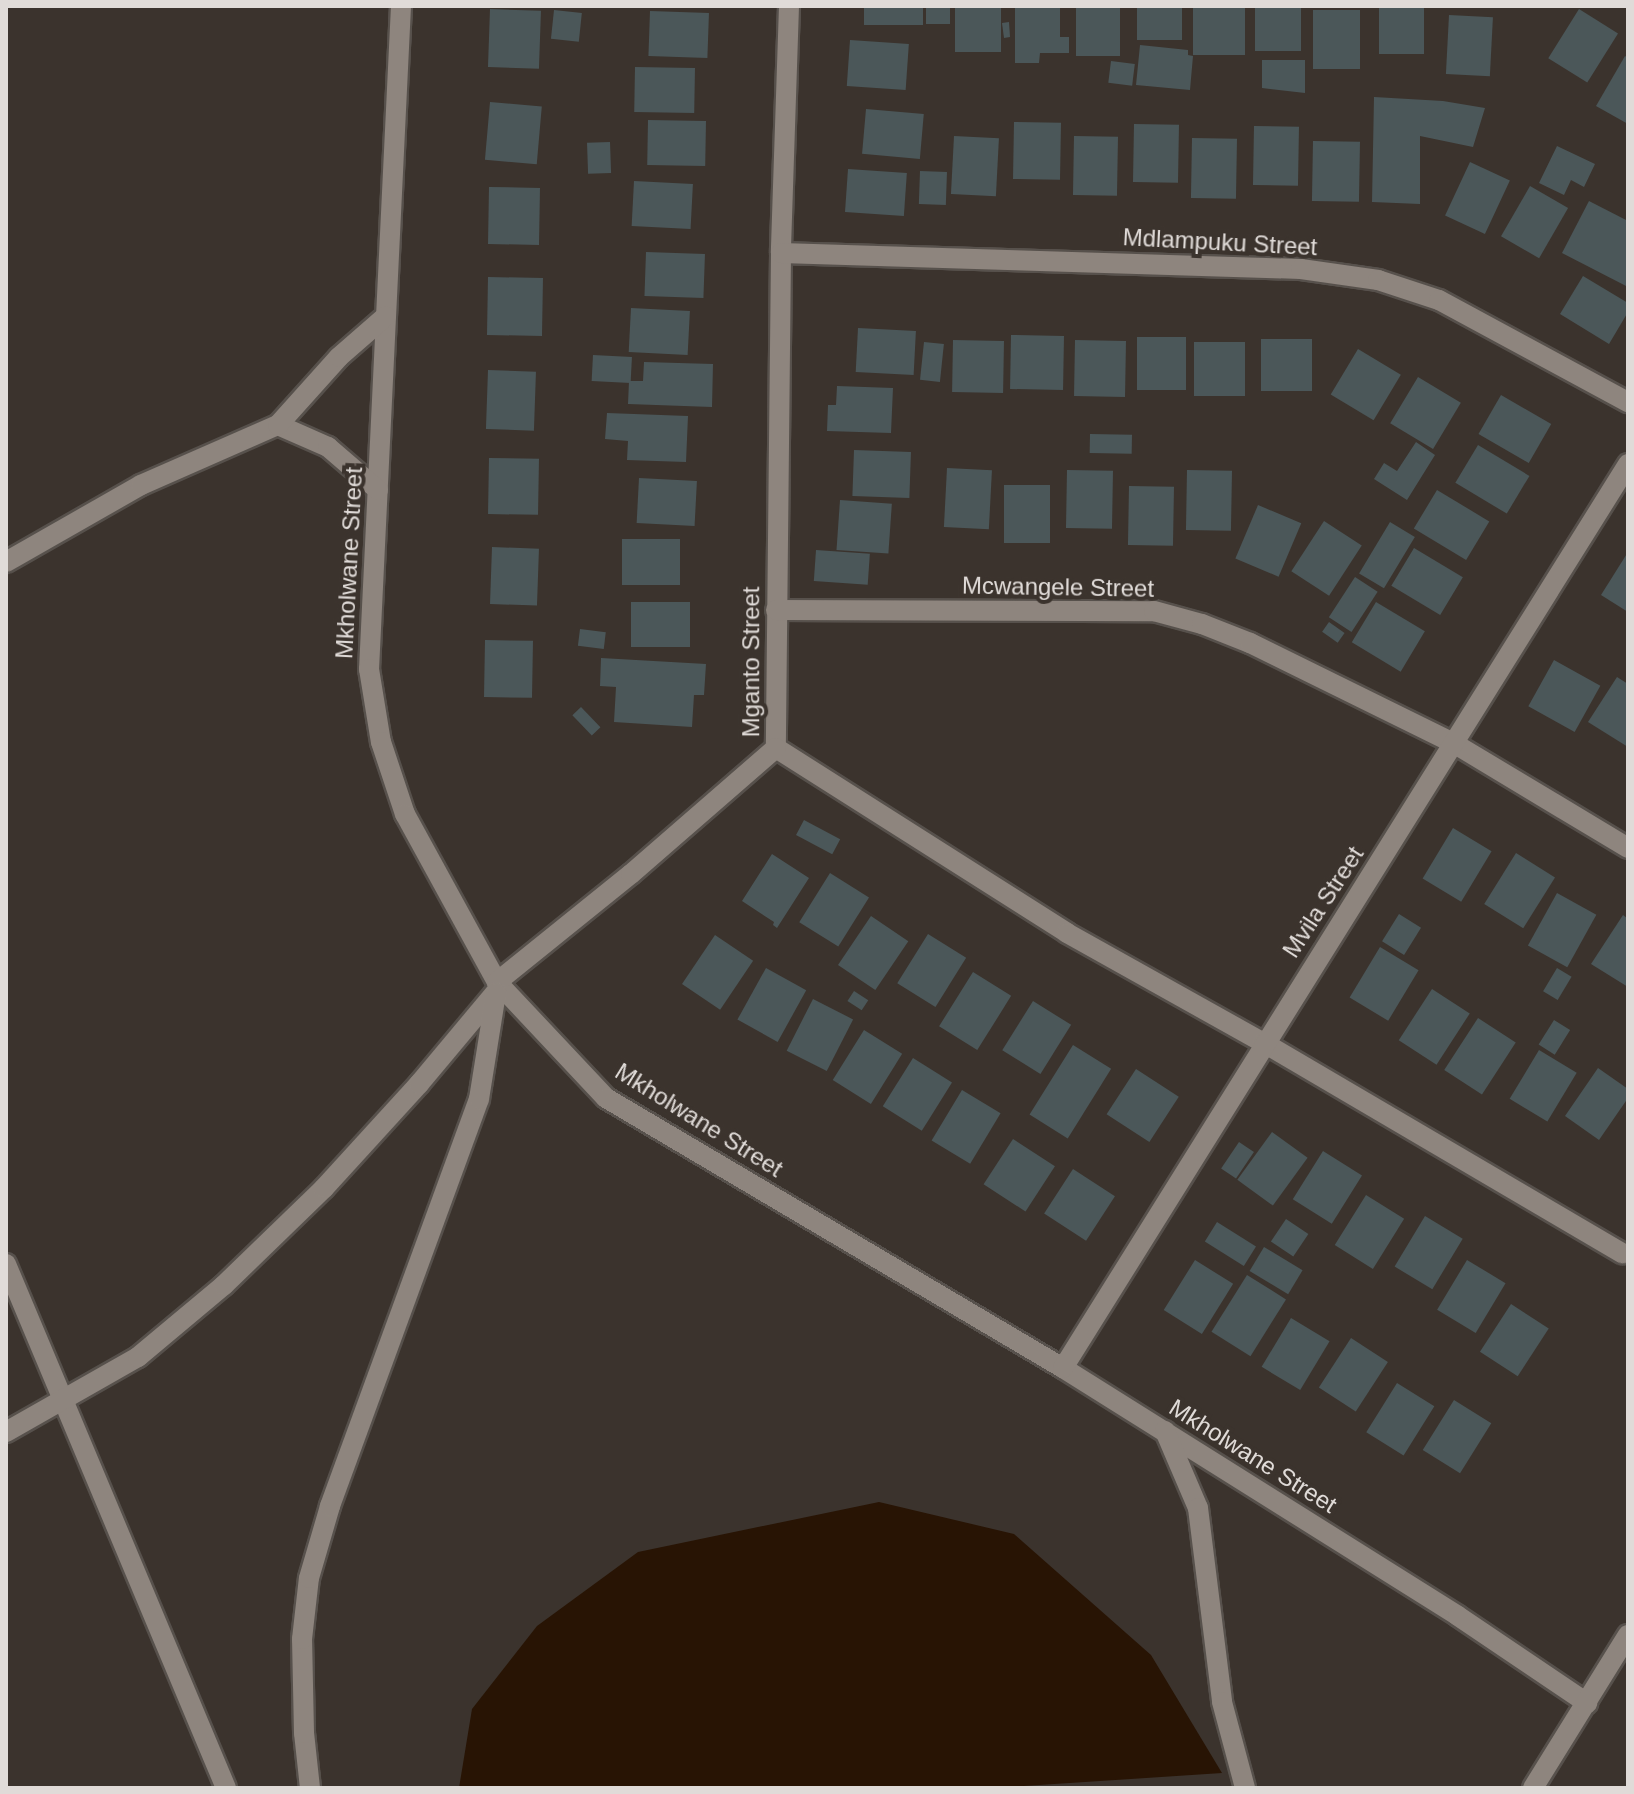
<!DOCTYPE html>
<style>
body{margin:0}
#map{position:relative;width:1634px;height:1794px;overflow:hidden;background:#3b332d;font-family:Helvetica,sans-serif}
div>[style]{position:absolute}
.water>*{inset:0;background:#281404}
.building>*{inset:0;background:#4b5759;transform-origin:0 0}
.roads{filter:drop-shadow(2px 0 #57514c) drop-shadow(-2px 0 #57514c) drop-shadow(0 2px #57514c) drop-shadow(0 -2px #57514c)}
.minor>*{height:20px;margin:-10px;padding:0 10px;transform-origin:10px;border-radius:10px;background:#8e857e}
span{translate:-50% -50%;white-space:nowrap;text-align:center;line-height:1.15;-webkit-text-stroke:8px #3b332d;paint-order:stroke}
.street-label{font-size:24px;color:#e0dbd8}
.frame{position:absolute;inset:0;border:8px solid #e0dbd8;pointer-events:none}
</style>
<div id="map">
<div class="water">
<div style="clip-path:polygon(879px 1502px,1014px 1534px,1151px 1655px,1222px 1773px,994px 1788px,459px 1788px,472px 1709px,537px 1626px,638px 1552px)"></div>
</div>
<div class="building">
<div style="left:864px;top:6px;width:59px;height:19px"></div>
<div style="left:926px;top:6px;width:24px;height:18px"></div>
<div style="left:955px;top:6px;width:46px;height:46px"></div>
<div style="clip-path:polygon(1015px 6px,1060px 6px,1060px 37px,1069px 37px,1069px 53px,1040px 53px,1039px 63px,1015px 63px)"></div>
<div style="left:1076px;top:6px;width:44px;height:50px"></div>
<div style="left:1137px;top:6px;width:45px;height:34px"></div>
<div style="left:1193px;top:6px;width:52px;height:49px"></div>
<div style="left:1255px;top:6px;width:46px;height:45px"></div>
<div style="left:1379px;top:6px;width:45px;height:48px"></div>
<div style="left:490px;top:9px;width:51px;height:58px;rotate:2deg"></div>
<div style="left:1579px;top:9px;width:46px;height:58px;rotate:32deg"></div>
<div style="left:554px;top:10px;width:28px;height:29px;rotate:6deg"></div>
<div style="left:1313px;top:10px;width:47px;height:59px"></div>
<div style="left:650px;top:11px;width:59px;height:45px;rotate:2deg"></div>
<div style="left:1449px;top:15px;width:44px;height:59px;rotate:3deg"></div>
<div style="clip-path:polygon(1009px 22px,1010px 37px,1004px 38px,1002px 23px)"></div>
<div style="left:850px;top:40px;width:59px;height:46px;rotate:4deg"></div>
<div style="clip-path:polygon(1140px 45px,1188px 50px,1188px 55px,1193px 56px,1190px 90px,1136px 85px)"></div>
<div style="clip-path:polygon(1625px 56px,1628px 58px,1628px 124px,1596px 106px)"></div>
<div style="clip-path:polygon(1262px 60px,1305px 60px,1305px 93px,1262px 88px)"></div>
<div style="left:1111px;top:61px;width:24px;height:22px;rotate:7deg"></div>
<div style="left:635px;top:67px;width:60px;height:45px;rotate:1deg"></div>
<div style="clip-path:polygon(1374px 97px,1443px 101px,1485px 108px,1473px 147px,1420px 136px,1420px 204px,1372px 202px)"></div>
<div style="left:490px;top:102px;width:52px;height:58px;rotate:5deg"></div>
<div style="left:866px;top:109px;width:58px;height:45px;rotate:5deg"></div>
<div style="left:648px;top:120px;width:58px;height:45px;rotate:1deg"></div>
<div style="left:1014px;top:122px;width:47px;height:57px;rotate:1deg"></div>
<div style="left:1134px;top:124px;width:45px;height:58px;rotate:1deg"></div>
<div style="left:1254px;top:126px;width:45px;height:59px;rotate:1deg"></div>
<div style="left:954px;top:136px;width:45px;height:58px;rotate:3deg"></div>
<div style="left:1074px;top:136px;width:44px;height:59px;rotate:1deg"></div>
<div style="left:1192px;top:138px;width:45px;height:60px;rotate:1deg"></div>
<div style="left:1313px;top:141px;width:47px;height:60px;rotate:1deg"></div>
<div style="left:610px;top:142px;width:31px;height:23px;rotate:88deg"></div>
<div style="clip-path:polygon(1557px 146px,1595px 164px,1584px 187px,1571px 180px,1564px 195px,1539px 183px)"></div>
<div style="left:1470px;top:162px;width:44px;height:59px;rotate:25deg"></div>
<div style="left:848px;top:169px;width:59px;height:43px;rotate:4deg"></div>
<div style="left:920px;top:171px;width:27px;height:33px;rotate:2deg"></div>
<div style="left:634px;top:181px;width:59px;height:45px;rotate:3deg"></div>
<div style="left:1530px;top:186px;width:44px;height:58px;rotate:30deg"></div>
<div style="left:489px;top:187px;width:51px;height:57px;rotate:1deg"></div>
<div style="clip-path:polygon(1589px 201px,1628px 221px,1628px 287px,1562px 253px)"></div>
<div style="left:646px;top:252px;width:59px;height:44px;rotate:2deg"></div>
<div style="clip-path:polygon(1583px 276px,1628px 303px,1628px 312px,1609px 344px,1560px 314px)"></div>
<div style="left:488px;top:277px;width:55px;height:58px;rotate:1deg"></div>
<div style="left:631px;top:308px;width:59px;height:44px;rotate:3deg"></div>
<div style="left:858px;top:328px;width:58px;height:44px;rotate:3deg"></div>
<div style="left:1011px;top:335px;width:53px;height:54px;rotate:1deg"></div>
<div style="left:1137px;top:337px;width:49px;height:53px"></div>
<div style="left:1261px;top:339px;width:51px;height:52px"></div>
<div style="left:953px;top:340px;width:51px;height:52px;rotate:1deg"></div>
<div style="left:1075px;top:340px;width:51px;height:56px;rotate:1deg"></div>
<div style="left:924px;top:342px;width:20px;height:38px;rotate:6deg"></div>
<div style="left:1194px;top:342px;width:51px;height:54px"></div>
<div style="left:1358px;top:349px;width:50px;height:53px;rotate:31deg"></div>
<div style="left:593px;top:355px;width:39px;height:26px;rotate:3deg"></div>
<div style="clip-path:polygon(644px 362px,713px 364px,712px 407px,628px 404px,629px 381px,643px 381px)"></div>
<div style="left:488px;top:370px;width:48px;height:59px;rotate:2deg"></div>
<div style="left:1418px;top:377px;width:50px;height:54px;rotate:31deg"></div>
<div style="clip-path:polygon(837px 386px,893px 388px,891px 433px,827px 431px,828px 405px,836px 405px)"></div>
<div style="left:1501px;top:395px;width:58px;height:45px;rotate:30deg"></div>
<div style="clip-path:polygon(607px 413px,688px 416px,686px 462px,627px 460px,628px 441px,605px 439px)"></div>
<div style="left:1090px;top:434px;width:42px;height:19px;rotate:1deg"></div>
<div style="clip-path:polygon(1416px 442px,1435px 455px,1407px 500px,1374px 479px,1384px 463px,1397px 471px)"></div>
<div style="left:1478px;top:445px;width:60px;height:44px;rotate:31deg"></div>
<div style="left:854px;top:450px;width:57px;height:46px;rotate:2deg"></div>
<div style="left:489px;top:458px;width:50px;height:56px;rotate:1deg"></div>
<div style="left:947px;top:468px;width:45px;height:59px;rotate:3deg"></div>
<div style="left:1067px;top:470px;width:46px;height:58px;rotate:1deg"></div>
<div style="left:1187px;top:470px;width:45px;height:60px;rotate:1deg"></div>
<div style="left:639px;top:478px;width:58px;height:45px;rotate:3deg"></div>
<div style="left:1004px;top:485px;width:46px;height:58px"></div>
<div style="left:1129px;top:486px;width:45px;height:59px;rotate:1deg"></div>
<div style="left:1437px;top:490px;width:61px;height:45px;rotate:31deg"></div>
<div style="left:840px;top:500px;width:52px;height:50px;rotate:4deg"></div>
<div style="left:1258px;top:505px;width:47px;height:58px;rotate:23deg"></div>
<div style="left:1324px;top:521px;width:45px;height:60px;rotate:33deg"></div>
<div style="left:1390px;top:522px;width:29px;height:60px;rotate:31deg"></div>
<div style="left:680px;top:539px;width:46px;height:58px;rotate:90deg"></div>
<div style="left:492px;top:547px;width:47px;height:57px;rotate:2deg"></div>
<div style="left:1414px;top:548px;width:57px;height:44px;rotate:31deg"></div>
<div style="left:816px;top:550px;width:54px;height:31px;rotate:4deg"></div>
<div style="clip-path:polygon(1628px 552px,1628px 612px,1601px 595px)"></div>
<div style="left:1355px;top:577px;width:27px;height:48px;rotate:33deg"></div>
<div style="left:690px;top:602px;width:45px;height:59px;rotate:90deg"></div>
<div style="left:1376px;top:602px;width:57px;height:47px;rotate:31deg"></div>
<div style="left:1329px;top:622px;width:19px;height:12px;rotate:35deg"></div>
<div style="left:580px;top:629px;width:26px;height:17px;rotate:7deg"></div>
<div style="left:485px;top:640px;width:48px;height:57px;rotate:1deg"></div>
<div style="clip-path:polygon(601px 658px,706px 664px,704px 695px,694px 695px,692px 727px,614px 722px,616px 687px,600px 686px)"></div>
<div style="left:1554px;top:660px;width:53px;height:53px;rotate:29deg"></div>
<div style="clip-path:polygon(1617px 677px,1628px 684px,1628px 747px,1588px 722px)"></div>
<div style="left:581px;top:707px;width:28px;height:12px;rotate:46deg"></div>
<div style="left:804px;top:820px;width:41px;height:17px;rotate:28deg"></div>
<div style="left:1453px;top:828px;width:45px;height:59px;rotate:31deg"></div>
<div style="left:1516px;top:853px;width:46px;height:60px;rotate:32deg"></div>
<div style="clip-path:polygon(772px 854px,809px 878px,777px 928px,773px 925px,774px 922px,742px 901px)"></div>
<div style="left:830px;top:873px;width:46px;height:58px;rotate:32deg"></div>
<div style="left:1557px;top:893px;width:45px;height:60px;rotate:29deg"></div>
<div style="left:1399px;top:914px;width:26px;height:32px;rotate:32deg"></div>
<div style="clip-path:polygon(1623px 915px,1628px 919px,1628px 987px,1591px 964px)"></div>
<div style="left:871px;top:916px;width:45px;height:59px;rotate:34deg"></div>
<div style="left:928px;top:934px;width:45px;height:58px;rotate:32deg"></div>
<div style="left:715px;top:935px;width:46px;height:59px;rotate:34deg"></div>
<div style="left:1380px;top:947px;width:45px;height:59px;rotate:31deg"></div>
<div style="left:766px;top:968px;width:46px;height:59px;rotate:29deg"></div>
<div style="left:1557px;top:968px;width:17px;height:27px;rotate:31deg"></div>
<div style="left:973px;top:972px;width:45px;height:64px;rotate:32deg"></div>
<div style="left:1432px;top:989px;width:45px;height:61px;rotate:33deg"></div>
<div style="left:854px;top:991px;width:17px;height:12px;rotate:33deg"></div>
<div style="left:813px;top:999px;width:45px;height:58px;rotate:27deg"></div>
<div style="left:1033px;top:1001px;width:45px;height:58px;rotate:32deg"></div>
<div style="left:1478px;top:1018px;width:45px;height:62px;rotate:33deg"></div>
<div style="left:1554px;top:1020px;width:19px;height:29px;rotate:32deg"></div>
<div style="left:864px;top:1030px;width:45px;height:59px;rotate:32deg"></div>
<div style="left:1073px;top:1045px;width:45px;height:82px;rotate:32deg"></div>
<div style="left:1539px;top:1050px;width:44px;height:57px;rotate:31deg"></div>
<div style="left:913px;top:1058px;width:46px;height:57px;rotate:32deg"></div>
<div style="clip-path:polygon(1598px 1068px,1628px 1089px,1628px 1098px,1599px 1140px,1565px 1116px)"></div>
<div style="left:1136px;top:1069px;width:51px;height:54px;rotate:33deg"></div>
<div style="left:962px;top:1090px;width:45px;height:59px;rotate:31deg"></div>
<div style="left:1272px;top:1132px;width:44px;height:59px;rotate:36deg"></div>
<div style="left:1013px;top:1139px;width:50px;height:54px;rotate:33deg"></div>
<div style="left:1239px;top:1142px;width:18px;height:32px;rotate:34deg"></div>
<div style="left:1323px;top:1151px;width:46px;height:57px;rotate:32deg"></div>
<div style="left:1073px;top:1169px;width:50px;height:53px;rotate:33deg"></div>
<div style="left:1366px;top:1195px;width:45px;height:59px;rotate:32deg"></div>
<div style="left:1425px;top:1216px;width:44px;height:59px;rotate:31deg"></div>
<div style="left:1286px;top:1219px;width:27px;height:27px;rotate:34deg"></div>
<div style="left:1217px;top:1222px;width:46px;height:23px;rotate:32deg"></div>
<div style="left:1264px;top:1247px;width:45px;height:28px;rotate:31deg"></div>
<div style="left:1195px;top:1260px;width:45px;height:59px;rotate:32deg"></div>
<div style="left:1467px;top:1260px;width:45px;height:58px;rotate:31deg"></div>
<div style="left:1247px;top:1275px;width:46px;height:67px;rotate:32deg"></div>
<div style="left:1511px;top:1304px;width:45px;height:57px;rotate:33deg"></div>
<div style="left:1291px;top:1318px;width:45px;height:57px;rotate:31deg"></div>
<div style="left:1351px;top:1338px;width:44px;height:59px;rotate:33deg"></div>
<div style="left:1397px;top:1383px;width:44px;height:58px;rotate:32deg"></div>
<div style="left:1454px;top:1400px;width:44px;height:59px;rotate:32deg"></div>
</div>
<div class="roads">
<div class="minor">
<div style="left:401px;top:6px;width:664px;rotate:92.76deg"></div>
<div style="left:369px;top:669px;width:74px;rotate:80.7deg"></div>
<div style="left:381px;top:742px;width:76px;rotate:71.6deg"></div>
<div style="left:405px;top:814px;width:192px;rotate:61.3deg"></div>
<div style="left:497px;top:982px;width:159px;rotate:46.8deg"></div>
<div style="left:606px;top:1098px;width:531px;rotate:30.58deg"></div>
<div style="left:1063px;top:1368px;width:466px;rotate:32.1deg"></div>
<div style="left:1458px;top:1616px;width:156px;rotate:34deg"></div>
<div style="left:789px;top:6px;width:247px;rotate:91.9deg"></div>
<div style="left:781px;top:253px;width:495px;rotate:90.6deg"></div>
<div style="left:776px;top:748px;width:345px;rotate:32.4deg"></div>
<div style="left:1067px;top:933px;width:226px;rotate:29.2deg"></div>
<div style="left:1264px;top:1043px;width:416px;rotate:30.4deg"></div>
<div style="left:781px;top:253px;width:520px;rotate:1.76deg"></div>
<div style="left:1301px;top:269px;width:78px;rotate:8.1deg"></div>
<div style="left:1378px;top:280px;width:64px;rotate:18.2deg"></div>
<div style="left:1439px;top:300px;width:215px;rotate:28.4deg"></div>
<div style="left:278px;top:425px;width:55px;rotate:23.7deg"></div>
<div style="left:328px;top:447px;width:66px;rotate:40.7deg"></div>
<div style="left:6px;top:562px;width:155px;rotate:-29.7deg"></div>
<div style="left:141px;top:485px;width:150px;rotate:-23.7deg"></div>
<div style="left:278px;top:425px;width:91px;rotate:-48.1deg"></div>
<div style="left:339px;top:357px;width:62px;rotate:-41.1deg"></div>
<div style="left:776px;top:610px;width:378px;rotate:0.2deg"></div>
<div style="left:1154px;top:611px;width:50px;rotate:15.2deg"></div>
<div style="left:1202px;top:624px;width:52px;rotate:21.6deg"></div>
<div style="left:1250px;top:643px;width:229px;rotate:26.2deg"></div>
<div style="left:1455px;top:744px;width:202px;rotate:31deg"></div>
<div style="left:497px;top:982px;width:172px;rotate:-38.9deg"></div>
<div style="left:631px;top:874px;width:192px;rotate:-41deg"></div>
<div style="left:6px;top:1264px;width:568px;rotate:67.23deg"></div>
<div style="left:1063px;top:1368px;width:1066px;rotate:-57.99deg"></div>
<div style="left:1165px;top:1431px;width:84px;rotate:66.8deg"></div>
<div style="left:1198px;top:1508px;width:195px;rotate:82.9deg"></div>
<div style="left:1222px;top:1702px;width:89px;rotate:75deg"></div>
<div style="left:6px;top:1432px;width:152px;rotate:-29.6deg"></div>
<div style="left:138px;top:1357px;width:112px;rotate:-39.9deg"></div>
<div style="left:224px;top:1285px;width:139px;rotate:-44.1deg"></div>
<div style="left:324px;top:1188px;width:141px;rotate:-47.6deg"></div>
<div style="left:419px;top:1084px;width:120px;rotate:-50.1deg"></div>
<div style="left:310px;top:1788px;width:55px;rotate:-96.2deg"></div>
<div style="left:304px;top:1733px;width:94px;rotate:-91.2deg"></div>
<div style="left:302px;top:1639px;width:61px;rotate:-83.5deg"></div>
<div style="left:309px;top:1578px;width:75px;rotate:-73.7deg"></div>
<div style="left:330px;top:1506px;width:433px;rotate:-69.9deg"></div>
<div style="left:479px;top:1099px;width:107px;rotate:-80.9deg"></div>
<div style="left:1533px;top:1788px;width:180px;rotate:-58.2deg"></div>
</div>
</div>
<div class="street-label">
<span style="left:1220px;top:242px;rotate:3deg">Mdlampuku Street</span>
<span style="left:349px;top:563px;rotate:-87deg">Mkholwane Street</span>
<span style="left:1058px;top:587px;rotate:1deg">Mcwangele Street</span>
<span style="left:751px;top:662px;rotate:-90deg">Mganto Street</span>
<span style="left:1323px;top:902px;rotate:-57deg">Mvila Street</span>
<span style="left:699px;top:1120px;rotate:32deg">Mkholwane Street</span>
<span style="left:1253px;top:1456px;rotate:32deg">Mkholwane Street</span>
</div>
<div class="frame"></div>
</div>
